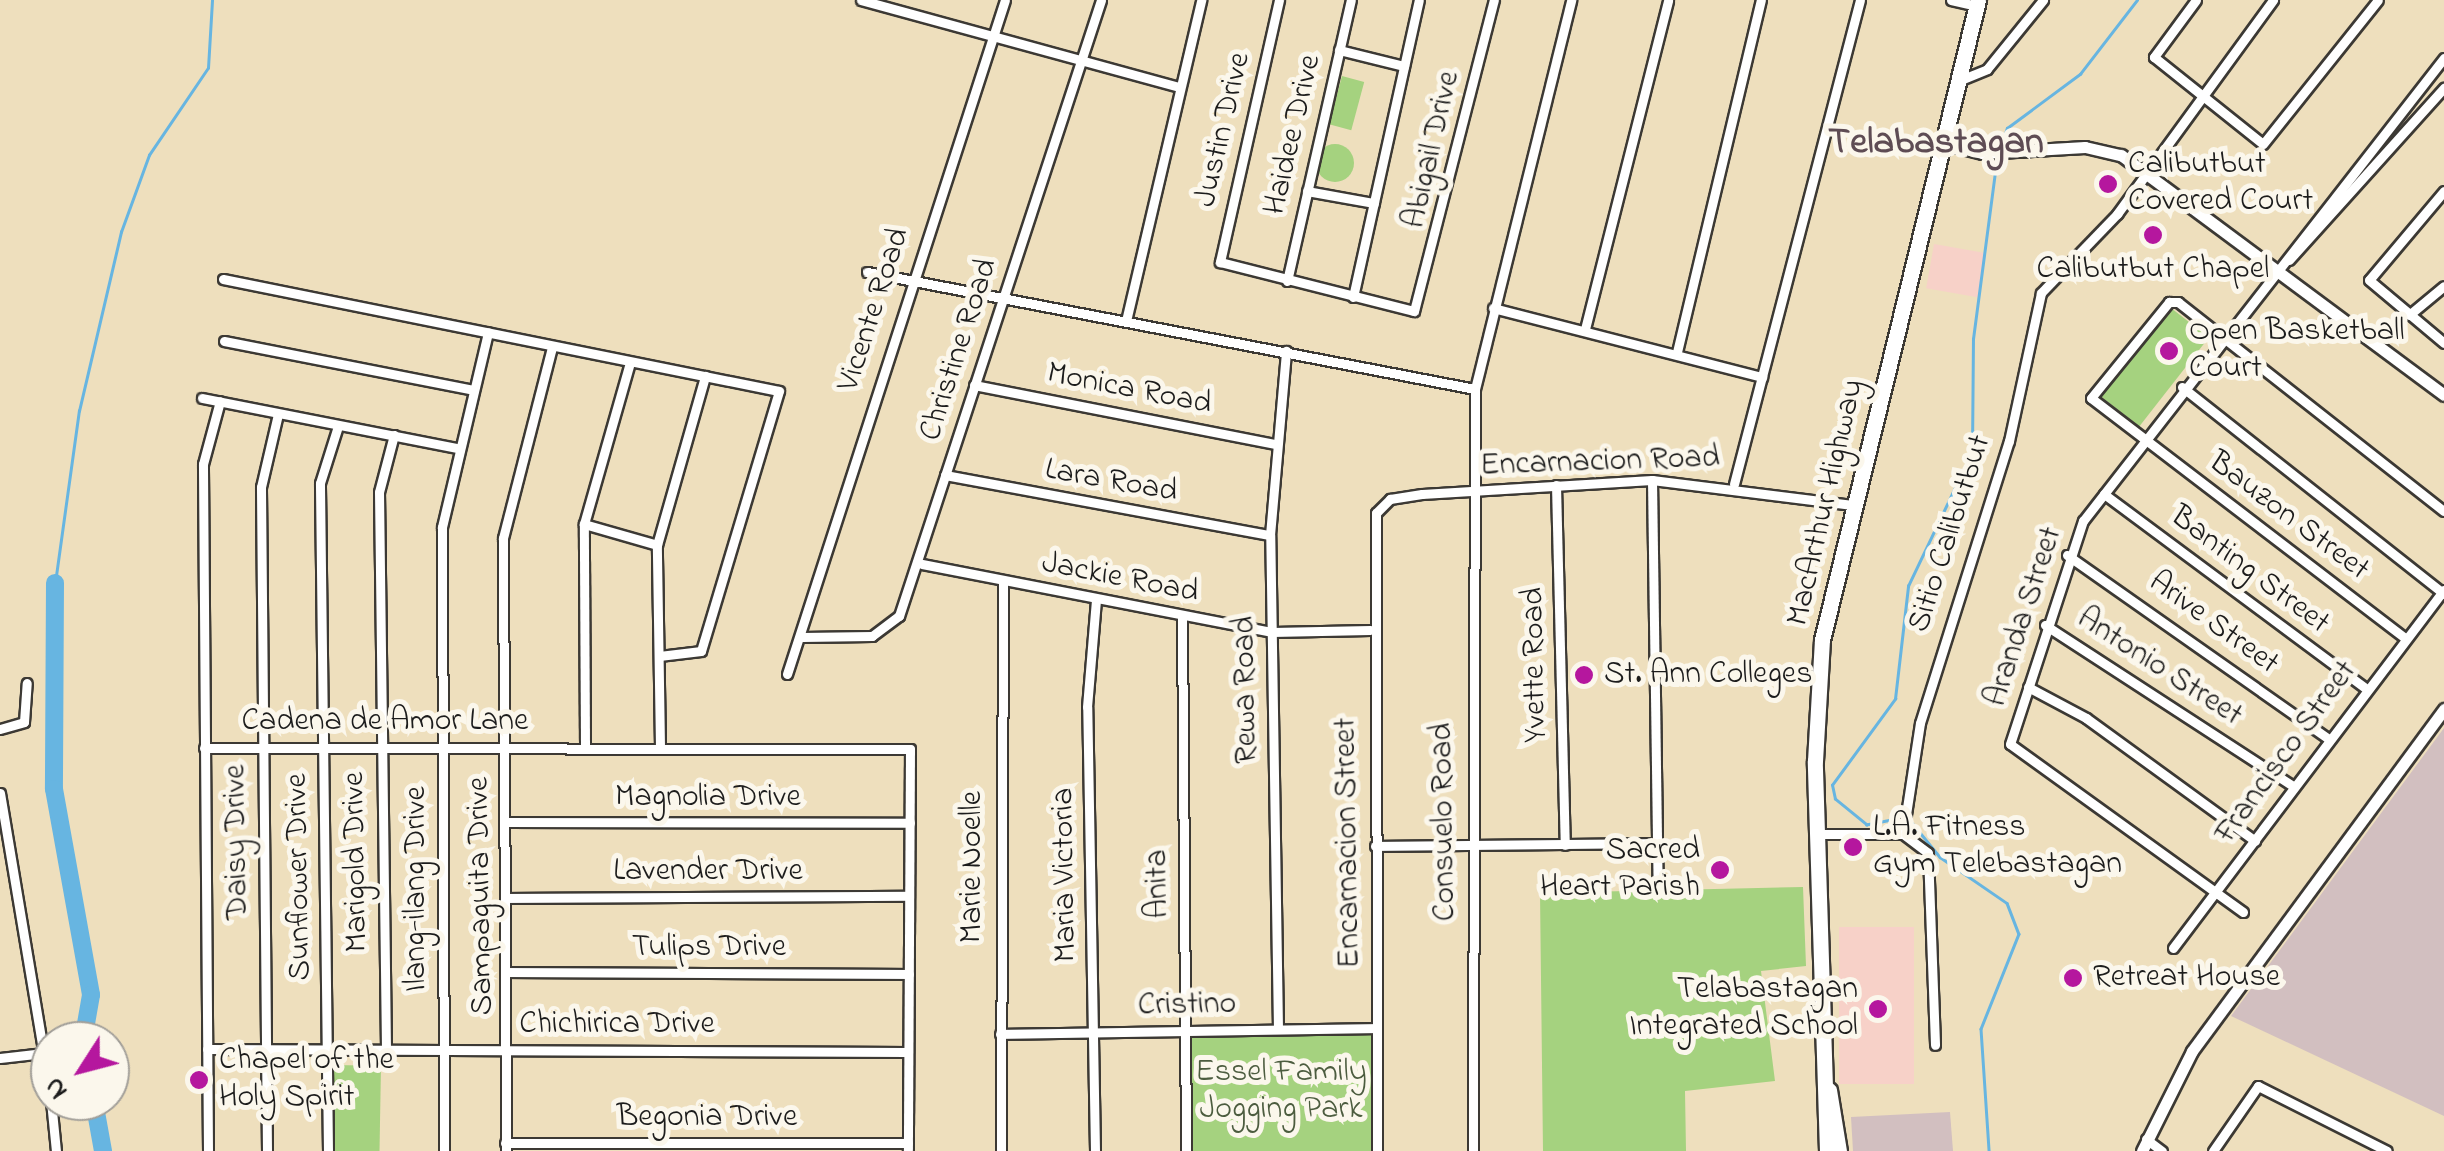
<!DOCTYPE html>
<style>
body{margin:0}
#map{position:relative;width:2444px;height:1151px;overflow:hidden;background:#eedfbd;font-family:"Indie Flower",sans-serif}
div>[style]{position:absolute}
.built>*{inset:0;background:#f7d1c8;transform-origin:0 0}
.industrial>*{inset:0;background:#d2bfc0}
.green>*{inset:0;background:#a5d27f;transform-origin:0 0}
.round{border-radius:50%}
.stream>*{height:2.5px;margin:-1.25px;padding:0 1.25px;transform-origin:1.25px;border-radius:1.25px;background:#67b5e1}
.river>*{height:18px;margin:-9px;padding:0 9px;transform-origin:9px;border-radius:9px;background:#67b5e1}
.roads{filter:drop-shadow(2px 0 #3c3934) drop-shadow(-2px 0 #3c3934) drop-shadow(0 2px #3c3934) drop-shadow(0 -2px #3c3934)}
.minor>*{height:9px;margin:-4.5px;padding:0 4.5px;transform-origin:4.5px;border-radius:4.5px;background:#fff}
.tertiary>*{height:11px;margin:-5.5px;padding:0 5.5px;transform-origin:5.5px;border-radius:5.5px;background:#fff}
.trunk>*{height:15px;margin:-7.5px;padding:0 7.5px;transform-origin:7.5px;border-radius:7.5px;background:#fff}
.dots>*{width:28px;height:28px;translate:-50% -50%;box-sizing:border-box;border:5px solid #fbf7ec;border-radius:50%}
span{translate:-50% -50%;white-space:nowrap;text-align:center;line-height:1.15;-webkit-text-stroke:10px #fbf7ec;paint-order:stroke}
.street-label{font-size:32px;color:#1c1c1c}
.poi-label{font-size:32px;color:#1c1c1c}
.left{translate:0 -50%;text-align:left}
.right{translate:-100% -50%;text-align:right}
.park-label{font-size:32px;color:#4c5c3f}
.quarter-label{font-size:38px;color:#5e4c54;font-weight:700}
.north{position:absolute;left:30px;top:1021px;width:100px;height:100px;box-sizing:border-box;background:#fbf7ec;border:2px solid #a29f99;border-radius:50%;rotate:234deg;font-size:28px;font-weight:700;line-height:40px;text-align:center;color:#1c1c1c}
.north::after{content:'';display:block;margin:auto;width:35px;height:45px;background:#b5179e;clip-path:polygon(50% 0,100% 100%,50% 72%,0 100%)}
</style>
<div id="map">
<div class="built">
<div style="left:1934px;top:244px;width:52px;height:45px;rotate:10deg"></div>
<div style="left:1914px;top:927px;width:157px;height:75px;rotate:90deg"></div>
</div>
<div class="industrial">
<div style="clip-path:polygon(2444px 728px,2444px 1116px,2231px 1016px)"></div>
<div style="clip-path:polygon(1950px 1112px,1953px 1151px,1853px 1151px,1851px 1117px)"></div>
</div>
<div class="green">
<div style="left:1342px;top:76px;width:23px;height:50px;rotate:15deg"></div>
<div class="round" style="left:1316px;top:144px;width:38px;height:38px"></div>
<div style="left:2171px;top:308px;width:48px;height:113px;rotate:38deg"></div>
<div style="clip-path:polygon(1803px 887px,1806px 966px,1761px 971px,1775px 1081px,1685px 1091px,1686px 1151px,1543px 1151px,1540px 893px)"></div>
<div style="left:1188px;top:1033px;width:185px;height:118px"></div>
<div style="left:332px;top:1065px;width:49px;height:86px;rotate:1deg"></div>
</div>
<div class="stream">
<div style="left:2000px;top:148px;width:21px;rotate:-71deg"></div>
<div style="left:2007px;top:128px;width:91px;rotate:-36.5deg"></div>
<div style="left:2080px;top:74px;width:93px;rotate:-52.4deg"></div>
<div style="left:55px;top:583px;width:174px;rotate:-82.1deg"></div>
<div style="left:79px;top:411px;width:184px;rotate:-76.8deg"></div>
<div style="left:121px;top:232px;width:82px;rotate:-70deg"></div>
<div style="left:149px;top:155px;width:105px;rotate:-55.9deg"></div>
<div style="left:208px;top:68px;width:68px;rotate:-86.6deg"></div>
<div style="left:1902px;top:818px;width:36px;rotate:169deg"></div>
<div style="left:1867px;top:825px;width:41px;rotate:-140.9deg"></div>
<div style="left:1835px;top:799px;width:14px;rotate:-102deg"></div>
<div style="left:1832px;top:785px;width:107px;rotate:-53.8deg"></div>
<div style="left:1895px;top:699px;width:114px;rotate:-83.4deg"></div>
<div style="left:1908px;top:586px;width:148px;rotate:-64.5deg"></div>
<div style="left:1972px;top:452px;width:113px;rotate:-89.5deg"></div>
<div style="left:1973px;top:339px;width:185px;rotate:-82.5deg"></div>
<div style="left:1909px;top:819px;width:49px;rotate:50.8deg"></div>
<div style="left:1940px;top:857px;width:81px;rotate:34.5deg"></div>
<div style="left:2007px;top:903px;width:33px;rotate:69deg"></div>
<div style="left:2019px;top:934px;width:102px;rotate:111.8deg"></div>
<div style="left:1981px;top:1029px;width:122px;rotate:86.2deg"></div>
</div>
<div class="river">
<div style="left:55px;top:583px;width:206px;rotate:90.3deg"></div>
<div style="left:54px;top:789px;width:209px;rotate:79.8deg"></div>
<div style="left:91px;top:995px;width:47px;rotate:99.9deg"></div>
<div style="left:94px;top:1101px;width:51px;rotate:79.8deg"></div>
</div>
<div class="roads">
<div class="minor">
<div style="left:861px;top:0;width:330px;rotate:15.3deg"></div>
<div style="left:1279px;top:0;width:269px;rotate:102.7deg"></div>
<div style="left:1220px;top:262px;width:200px;rotate:14.2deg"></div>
<div style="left:1414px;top:311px;width:321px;rotate:-75.6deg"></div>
<div style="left:1951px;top:0;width:26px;rotate:13deg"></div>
<div style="left:2196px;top:0;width:71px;rotate:126.4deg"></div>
<div style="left:2154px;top:57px;width:139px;rotate:38.6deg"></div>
<div style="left:2263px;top:144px;width:184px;rotate:-51.4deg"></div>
<div style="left:1339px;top:50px;width:67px;rotate:13.8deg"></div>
<div style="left:1958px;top:81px;width:31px;rotate:-22deg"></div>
<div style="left:1987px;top:69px;width:89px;rotate:-50.9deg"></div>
<div style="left:1307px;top:191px;width:68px;rotate:10.2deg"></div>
<div style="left:2444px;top:191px;width:116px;rotate:130.1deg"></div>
<div style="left:2369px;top:280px;width:98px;rotate:40deg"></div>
<div style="left:2289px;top:260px;width:232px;rotate:-48deg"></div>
<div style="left:867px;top:272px;width:619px;rotate:10.89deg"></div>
<div style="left:223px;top:279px;width:567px;rotate:11.39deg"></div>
<div style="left:779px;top:391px;width:271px;rotate:106.7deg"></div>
<div style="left:701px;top:651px;width:42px;rotate:173.2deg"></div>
<div style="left:1287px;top:281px;width:288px;rotate:-77.2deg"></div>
<div style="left:1353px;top:297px;width:304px;rotate:-77.5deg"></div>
<div style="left:1493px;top:308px;width:278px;rotate:14.4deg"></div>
<div style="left:2409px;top:315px;width:45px;rotate:-39.6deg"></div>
<div style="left:1126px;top:321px;width:330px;rotate:-76.8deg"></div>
<div style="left:1585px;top:329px;width:339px;rotate:-75.8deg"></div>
<div style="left:224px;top:341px;width:254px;rotate:11.1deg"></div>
<div style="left:1677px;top:352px;width:362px;rotate:-76.6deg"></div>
<div style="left:974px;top:385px;width:306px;rotate:11.1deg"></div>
<div style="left:2182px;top:387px;width:334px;rotate:38.3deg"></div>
<div style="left:202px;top:398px;width:261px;rotate:11.1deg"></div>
<div style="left:945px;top:475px;width:330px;rotate:10.5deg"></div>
<div style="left:1652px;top:480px;width:406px;rotate:89.2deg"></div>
<div style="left:1734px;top:484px;width:500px;rotate:-75.41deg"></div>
<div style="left:1556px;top:485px;width:360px;rotate:88.6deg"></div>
<div style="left:2104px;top:494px;width:324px;rotate:36.6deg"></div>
<div style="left:584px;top:524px;width:76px;rotate:16deg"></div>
<div style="left:2067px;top:555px;width:318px;rotate:35.1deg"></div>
<div style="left:922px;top:564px;width:357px;rotate:11deg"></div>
<div style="left:1272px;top:632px;width:98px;rotate:-1.2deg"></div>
<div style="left:1182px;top:616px;width:535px;rotate:89.57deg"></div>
<div style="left:2045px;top:625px;width:297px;rotate:33deg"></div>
<div style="left:802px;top:637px;width:70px;rotate:-0.8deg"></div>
<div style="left:872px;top:636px;width:34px;rotate:-37deg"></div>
<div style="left:899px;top:616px;width:648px;rotate:-71.84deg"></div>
<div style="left:2405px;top:638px;width:395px;rotate:-142.6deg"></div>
<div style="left:2091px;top:398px;width:124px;rotate:-50.9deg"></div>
<div style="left:2169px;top:302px;width:9px"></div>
<div style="left:2178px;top:302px;width:338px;rotate:38.2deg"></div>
<div style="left:787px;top:674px;width:708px;rotate:-72.08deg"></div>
<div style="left:2028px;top:687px;width:66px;rotate:28.1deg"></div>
<div style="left:2086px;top:718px;width:209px;rotate:36deg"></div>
<div style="left:0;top:729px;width:25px;rotate:-16deg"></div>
<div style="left:24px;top:722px;width:39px;rotate:-86deg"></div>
<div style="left:585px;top:745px;width:221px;rotate:-90.3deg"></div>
<div style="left:584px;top:524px;width:168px;rotate:-74.1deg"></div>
<div style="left:660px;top:747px;width:202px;rotate:-90.9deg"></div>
<div style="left:657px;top:545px;width:176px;rotate:-74.1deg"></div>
<div style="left:204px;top:748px;width:706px;rotate:0.08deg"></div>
<div style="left:910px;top:749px;width:402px;rotate:90.3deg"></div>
<div style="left:0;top:793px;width:303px;rotate:80.5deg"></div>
<div style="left:507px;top:822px;width:403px;rotate:0.1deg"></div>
<div style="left:1817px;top:834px;width:86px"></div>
<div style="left:1903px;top:834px;width:31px;rotate:37deg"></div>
<div style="left:1928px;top:853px;width:192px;rotate:87.9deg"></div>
<div style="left:1903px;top:834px;width:112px;rotate:-81.3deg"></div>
<div style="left:1920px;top:723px;width:296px;rotate:-72.5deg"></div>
<div style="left:2009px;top:441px;width:151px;rotate:-77.8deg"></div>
<div style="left:2041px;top:293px;width:110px;rotate:-46.1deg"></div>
<div style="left:2117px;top:214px;width:265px;rotate:-53.9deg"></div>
<div style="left:1375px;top:846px;width:282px;rotate:-0.6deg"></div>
<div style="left:507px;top:898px;width:402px;rotate:-0.3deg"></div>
<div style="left:2243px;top:912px;width:287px;rotate:-144.2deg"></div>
<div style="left:2010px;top:744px;width:235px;rotate:-71.9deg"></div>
<div style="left:2083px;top:521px;width:587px;rotate:-52.06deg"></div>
<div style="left:2173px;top:948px;width:449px;rotate:-52.9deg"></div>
<div style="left:508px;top:972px;width:401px;rotate:0.3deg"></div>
<div style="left:1278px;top:1029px;width:494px;rotate:-90.9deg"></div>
<div style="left:1270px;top:535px;width:185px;rotate:-85deg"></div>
<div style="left:1000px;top:1034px;width:376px;rotate:-0.9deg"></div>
<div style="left:207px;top:1049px;width:700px;rotate:0.25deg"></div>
<div style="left:386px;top:1049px;width:557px;rotate:-90.72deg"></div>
<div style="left:379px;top:492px;width:59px;rotate:-75.3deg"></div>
<div style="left:0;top:1058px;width:44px;rotate:-6.5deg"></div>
<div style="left:51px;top:1101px;width:50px;rotate:84.3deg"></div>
<div style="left:2146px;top:1139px;width:20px;rotate:37deg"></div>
<div style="left:505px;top:1143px;width:403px"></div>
<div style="left:208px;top:1151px;width:687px;rotate:-90.42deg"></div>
<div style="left:203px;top:464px;width:65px;rotate:-74.9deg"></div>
<div style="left:267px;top:1151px;width:664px;rotate:-90.52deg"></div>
<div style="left:261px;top:487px;width:75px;rotate:-76.9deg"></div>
<div style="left:328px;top:1151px;width:668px;rotate:-90.69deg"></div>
<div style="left:320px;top:483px;width:60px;rotate:-72.5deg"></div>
<div style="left:444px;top:1151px;width:624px;rotate:-90.18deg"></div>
<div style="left:442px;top:527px;width:200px;rotate:-76.7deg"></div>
<div style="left:506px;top:1151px;width:613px;rotate:-90.28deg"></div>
<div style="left:503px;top:538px;width:197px;rotate:-75.6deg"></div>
<div style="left:1001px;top:1151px;width:569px;rotate:-89.8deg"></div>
<div style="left:1095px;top:1151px;width:444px;rotate:-91deg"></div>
<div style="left:1087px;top:707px;width:108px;rotate:-85.2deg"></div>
<div style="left:1377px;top:1151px;width:638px;rotate:-90.09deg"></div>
<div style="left:1376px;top:513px;width:20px;rotate:-45deg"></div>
<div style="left:1390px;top:499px;width:32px;rotate:-9deg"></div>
<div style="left:1422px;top:494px;width:230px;rotate:-3.5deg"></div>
<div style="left:1652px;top:480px;width:202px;rotate:7.1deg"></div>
<div style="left:1473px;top:1151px;width:762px;rotate:-89.85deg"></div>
<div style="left:1475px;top:389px;width:401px;rotate:-76.1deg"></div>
<div style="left:2213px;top:1151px;width:79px;rotate:-55.3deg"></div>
<div style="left:2258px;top:1086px;width:144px;rotate:26.7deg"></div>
</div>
<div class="tertiary">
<div style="left:1942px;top:143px;width:41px;rotate:14deg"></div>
<div style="left:1982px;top:153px;width:103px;rotate:-3.3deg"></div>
<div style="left:2085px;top:147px;width:37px;rotate:13deg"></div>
<div style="left:2121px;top:155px;width:402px;rotate:36.6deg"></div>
<div style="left:2142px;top:1151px;width:112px;rotate:-63.4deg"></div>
<div style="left:2192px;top:1051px;width:425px;rotate:-53.6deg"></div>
</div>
<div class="trunk">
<div style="left:1829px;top:1090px;width:62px;rotate:80.7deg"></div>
<div style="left:1827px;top:1151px;width:390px;rotate:-91.8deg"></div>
<div style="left:1815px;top:761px;width:121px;rotate:-86.7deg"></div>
<div style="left:1822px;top:640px;width:659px;rotate:-76.3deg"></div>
</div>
</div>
<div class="dots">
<div style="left:2108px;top:184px;background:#b5179e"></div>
<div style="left:2153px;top:235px;background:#b5179e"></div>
<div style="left:2169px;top:351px;background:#b5179e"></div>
<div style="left:1584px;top:675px;background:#b5179e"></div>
<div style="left:1853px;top:847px;background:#b5179e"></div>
<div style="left:1720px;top:870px;background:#b5179e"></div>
<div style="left:2073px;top:978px;background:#b5179e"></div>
<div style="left:1878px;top:1009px;background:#b5179e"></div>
<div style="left:199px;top:1080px;background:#b5179e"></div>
</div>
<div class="street-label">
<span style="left:1224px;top:130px;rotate:-77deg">Justin Drive</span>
<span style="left:1294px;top:135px;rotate:-77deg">Haidee Drive</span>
<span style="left:1433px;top:150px;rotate:-77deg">Abigail Drive</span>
<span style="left:875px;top:310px;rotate:-72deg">Vicente Road</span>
<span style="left:960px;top:350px;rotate:-72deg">Christine Road</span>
<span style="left:1129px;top:390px;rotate:11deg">Monica Road</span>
<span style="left:1600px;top:463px;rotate:-2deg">Encarnacion Road</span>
<span style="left:1111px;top:482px;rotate:10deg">Lara Road</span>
<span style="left:1827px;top:503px;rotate:-77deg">MacArthur Highway</span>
<span style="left:2288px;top:517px;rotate:37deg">Bauzon Street</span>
<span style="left:1951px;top:534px;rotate:-72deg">Sitio Calibutbut</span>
<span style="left:2249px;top:571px;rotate:37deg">Banting Street</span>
<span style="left:1120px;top:579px;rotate:11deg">Jackie Road</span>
<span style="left:2025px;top:617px;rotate:-72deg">Aranda Street</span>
<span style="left:2213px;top:624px;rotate:36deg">Arive Street</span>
<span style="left:1536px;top:665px;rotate:-91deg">Yvette Road</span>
<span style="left:2159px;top:668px;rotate:33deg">Antonio Street</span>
<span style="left:1247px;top:690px;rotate:-91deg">Rewa Road</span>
<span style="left:385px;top:722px">Cadena de Amor Lane</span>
<span style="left:2287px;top:753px;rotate:-54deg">Francisco Street</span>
<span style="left:708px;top:798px">Magnolia Drive</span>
<span style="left:1445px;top:822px;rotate:-91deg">Consuelo Road</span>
<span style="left:238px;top:842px;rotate:-91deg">Daisy Drive</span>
<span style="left:1349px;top:843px;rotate:-91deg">Encarnacion Street</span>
<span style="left:357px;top:862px;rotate:-91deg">Marigold Drive</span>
<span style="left:973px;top:867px;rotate:-90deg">Marie Noelle</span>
<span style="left:708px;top:872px">Lavender Drive</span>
<span style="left:1066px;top:875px;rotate:-91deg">Maria Victoria</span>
<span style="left:300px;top:877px;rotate:-91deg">Sunflower Drive</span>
<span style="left:1159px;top:884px;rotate:-91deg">Anita</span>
<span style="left:417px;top:889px;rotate:-90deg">Ilang-ilang Drive</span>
<span style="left:482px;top:896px;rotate:-91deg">Sampaguita Drive</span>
<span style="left:709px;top:948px">Tulips Drive</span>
<span style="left:1187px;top:1006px;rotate:-1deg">Cristino</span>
<span style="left:617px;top:1025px">Chichirica Drive</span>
<span style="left:707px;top:1118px">Begonia Drive</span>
</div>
<div class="poi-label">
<span class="left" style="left:2128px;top:184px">Calibutbut<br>Covered Court</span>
<span style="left:2153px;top:270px">Calibutbut Chapel</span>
<span class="left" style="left:2189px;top:351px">Open Basketball<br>Court</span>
<span class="left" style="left:1604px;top:675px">St. Ann Colleges</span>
<span class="left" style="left:1873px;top:847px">L.A. Fitness<br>Gym Telebastagan</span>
<span class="right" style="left:1700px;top:870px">Sacred<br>Heart Parish</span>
<span class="left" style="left:2093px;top:978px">Retreat House</span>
<span class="right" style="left:1858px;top:1009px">Telabastagan<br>Integrated School</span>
<span class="left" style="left:219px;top:1080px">Chapel of the<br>Holy Spirit</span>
</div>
<div class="park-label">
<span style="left:1281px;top:1092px">Essel Family<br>Jogging Park</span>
</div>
<div class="quarter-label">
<span style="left:1936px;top:144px">Telabastagan</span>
</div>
<div class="north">N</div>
</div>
